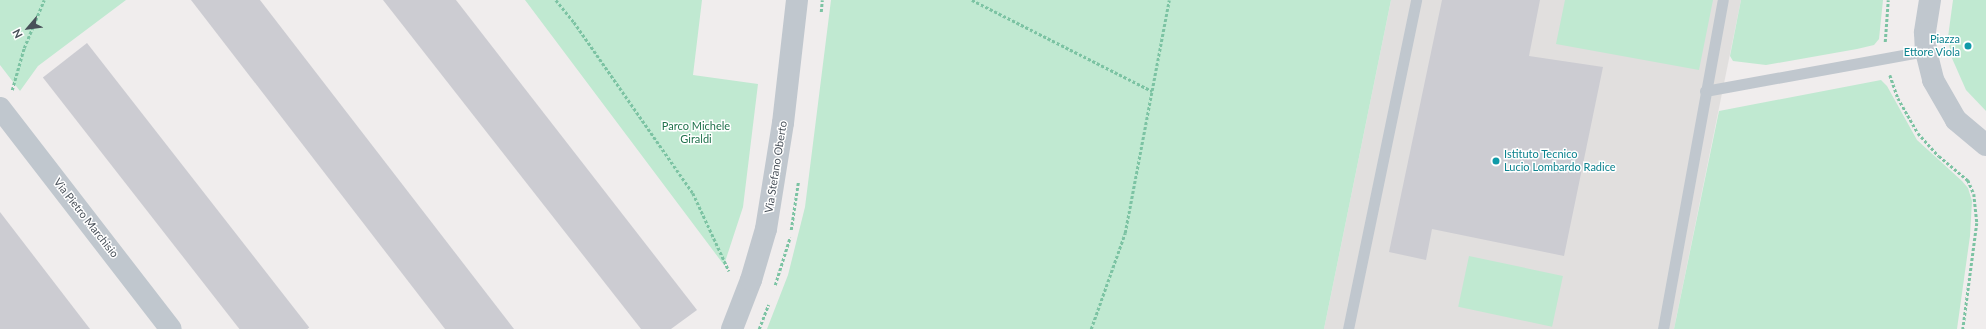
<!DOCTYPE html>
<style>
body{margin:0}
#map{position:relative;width:1986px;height:329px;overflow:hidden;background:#f0eded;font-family:Lato,sans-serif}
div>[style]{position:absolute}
.education>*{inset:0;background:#e1dfde}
.green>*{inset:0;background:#c0e9d1;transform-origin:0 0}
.building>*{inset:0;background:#ccccd2;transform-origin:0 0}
.path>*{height:2.5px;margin-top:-1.25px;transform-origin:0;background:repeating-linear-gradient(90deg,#7cc3a3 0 3px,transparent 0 5px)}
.service>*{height:11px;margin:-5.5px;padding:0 5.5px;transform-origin:5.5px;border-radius:5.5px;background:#c0c7ce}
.minor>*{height:22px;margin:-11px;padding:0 11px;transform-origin:11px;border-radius:11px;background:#c0c7ce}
.tertiary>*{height:22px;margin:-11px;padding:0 11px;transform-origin:11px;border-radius:11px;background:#c0c7ce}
.dots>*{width:11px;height:11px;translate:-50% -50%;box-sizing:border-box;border:2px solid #fff;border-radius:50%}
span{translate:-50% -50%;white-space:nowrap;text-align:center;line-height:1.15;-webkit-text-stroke:3px #fff;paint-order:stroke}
.culture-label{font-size:11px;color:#0d838f}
.right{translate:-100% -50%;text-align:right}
.left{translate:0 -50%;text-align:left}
.park-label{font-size:11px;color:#20724c}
.street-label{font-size:11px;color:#485059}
.north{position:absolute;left:8px;top:8px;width:40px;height:40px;-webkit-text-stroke:3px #fff;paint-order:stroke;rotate:242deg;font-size:11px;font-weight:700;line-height:16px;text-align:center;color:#485059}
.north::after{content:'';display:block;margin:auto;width:14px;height:18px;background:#485059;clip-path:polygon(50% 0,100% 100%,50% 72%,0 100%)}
</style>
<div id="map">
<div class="education">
<div style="clip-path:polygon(1391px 0,1741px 0,1674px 329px,1324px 329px)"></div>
</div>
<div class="green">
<div style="clip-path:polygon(0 0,126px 0,38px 66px,20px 91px,0 65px)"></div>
<div style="clip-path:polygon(525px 0,702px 0,693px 75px,758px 84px,743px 207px,724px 265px)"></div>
<div style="clip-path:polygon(831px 0,1391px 0,1324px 329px,767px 329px,788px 275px,805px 207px)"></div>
<div style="clip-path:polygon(1565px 0,1713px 0,1699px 70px,1556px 44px)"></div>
<div style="clip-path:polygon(1741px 0,1883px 0,1879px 39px,1874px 45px,1857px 49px,1766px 65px,1733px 61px,1730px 56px)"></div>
<div style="clip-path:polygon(1953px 0,1986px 0,1986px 111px,1966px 90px,1951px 56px,1948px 37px)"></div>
<div style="clip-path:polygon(1881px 80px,1887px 86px,1917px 140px,1962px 181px,1968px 188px,1972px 201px,1970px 236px,1957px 329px,1674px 329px,1719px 111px)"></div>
<div style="left:1469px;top:256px;width:96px;height:52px;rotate:12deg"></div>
</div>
<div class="building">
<div style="clip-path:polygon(191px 0,260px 0,514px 329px,445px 329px)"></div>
<div style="clip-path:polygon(383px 0,456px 0,697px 310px,671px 329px,641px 329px)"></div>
<div style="clip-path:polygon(1442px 0,1540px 0,1529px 56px,1603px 67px,1564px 256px,1432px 229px,1426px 260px,1389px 252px)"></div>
<div style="left:87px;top:43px;width:361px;height:56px;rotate:52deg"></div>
<div style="clip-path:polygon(0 212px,90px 329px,0 329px)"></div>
</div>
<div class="path">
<div style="left:556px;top:0;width:28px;rotate:51deg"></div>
<div style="left:574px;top:22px;width:208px;rotate:55.2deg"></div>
<div style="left:693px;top:193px;width:86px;rotate:65.2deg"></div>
<div style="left:972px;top:0;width:202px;rotate:26.8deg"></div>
<div style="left:821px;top:12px;width:12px;rotate:-85deg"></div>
<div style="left:1885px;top:42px;width:42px;rotate:-85.9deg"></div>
<div style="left:1890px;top:75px;width:24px;rotate:71deg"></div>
<div style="left:1898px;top:98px;width:40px;rotate:60.3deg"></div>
<div style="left:1918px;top:133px;width:31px;rotate:48deg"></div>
<div style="left:1939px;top:156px;width:38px;rotate:40deg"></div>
<div style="left:1968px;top:180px;width:15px;rotate:67deg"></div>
<div style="left:1974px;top:194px;width:29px;rotate:84deg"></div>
<div style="left:1977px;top:223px;width:107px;rotate:97.5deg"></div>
<div style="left:12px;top:90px;width:44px;rotate:-74.1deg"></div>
<div style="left:24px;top:48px;width:52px;rotate:-67.4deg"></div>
<div style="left:791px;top:230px;width:48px;rotate:-81.5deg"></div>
<div style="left:775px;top:285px;width:50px;rotate:-72.6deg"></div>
<div style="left:759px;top:329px;width:26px;rotate:-69deg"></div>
<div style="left:1091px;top:329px;width:102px;rotate:-70.5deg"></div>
<div style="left:1125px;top:233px;width:237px;rotate:-79.3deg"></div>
</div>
<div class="service">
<div style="left:1705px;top:91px;width:225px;rotate:-10.3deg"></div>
<div style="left:1348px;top:329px;width:336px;rotate:-78.3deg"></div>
<div style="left:1663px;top:329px;width:334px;rotate:-79.7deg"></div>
</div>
<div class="minor">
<div style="left:0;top:108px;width:279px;rotate:52.3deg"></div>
<div style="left:732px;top:329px;width:53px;rotate:-68.8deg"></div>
<div style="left:751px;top:280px;width:53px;rotate:-73.6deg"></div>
<div style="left:766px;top:229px;width:107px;rotate:-80.9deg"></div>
<div style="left:783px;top:123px;width:124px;rotate:-83.5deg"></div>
</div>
<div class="tertiary">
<div style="left:1930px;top:0;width:33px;rotate:99deg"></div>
<div style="left:1925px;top:33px;width:18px;rotate:87deg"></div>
<div style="left:1926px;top:51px;width:30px;rotate:76deg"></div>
<div style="left:1933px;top:80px;width:46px;rotate:60.1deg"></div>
<div style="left:1956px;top:120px;width:39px;rotate:40deg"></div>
</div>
<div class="dots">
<div style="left:1968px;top:46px;background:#0f9aa8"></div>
<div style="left:1496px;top:161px;background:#0f9aa8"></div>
</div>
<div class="culture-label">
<span class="right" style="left:1960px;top:46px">Piazza<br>Ettore Viola</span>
<span class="left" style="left:1504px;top:161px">Istituto Tecnico<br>Lucio Lombardo Radice</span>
</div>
<div class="park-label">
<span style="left:696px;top:133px">Parco Michele<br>Giraldi</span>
</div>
<div class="street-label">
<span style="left:776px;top:167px;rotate:-81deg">Via Stefano Oberto</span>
<span style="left:86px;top:218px;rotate:52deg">Via Pietro Marchisio</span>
</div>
<div class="north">N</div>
</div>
